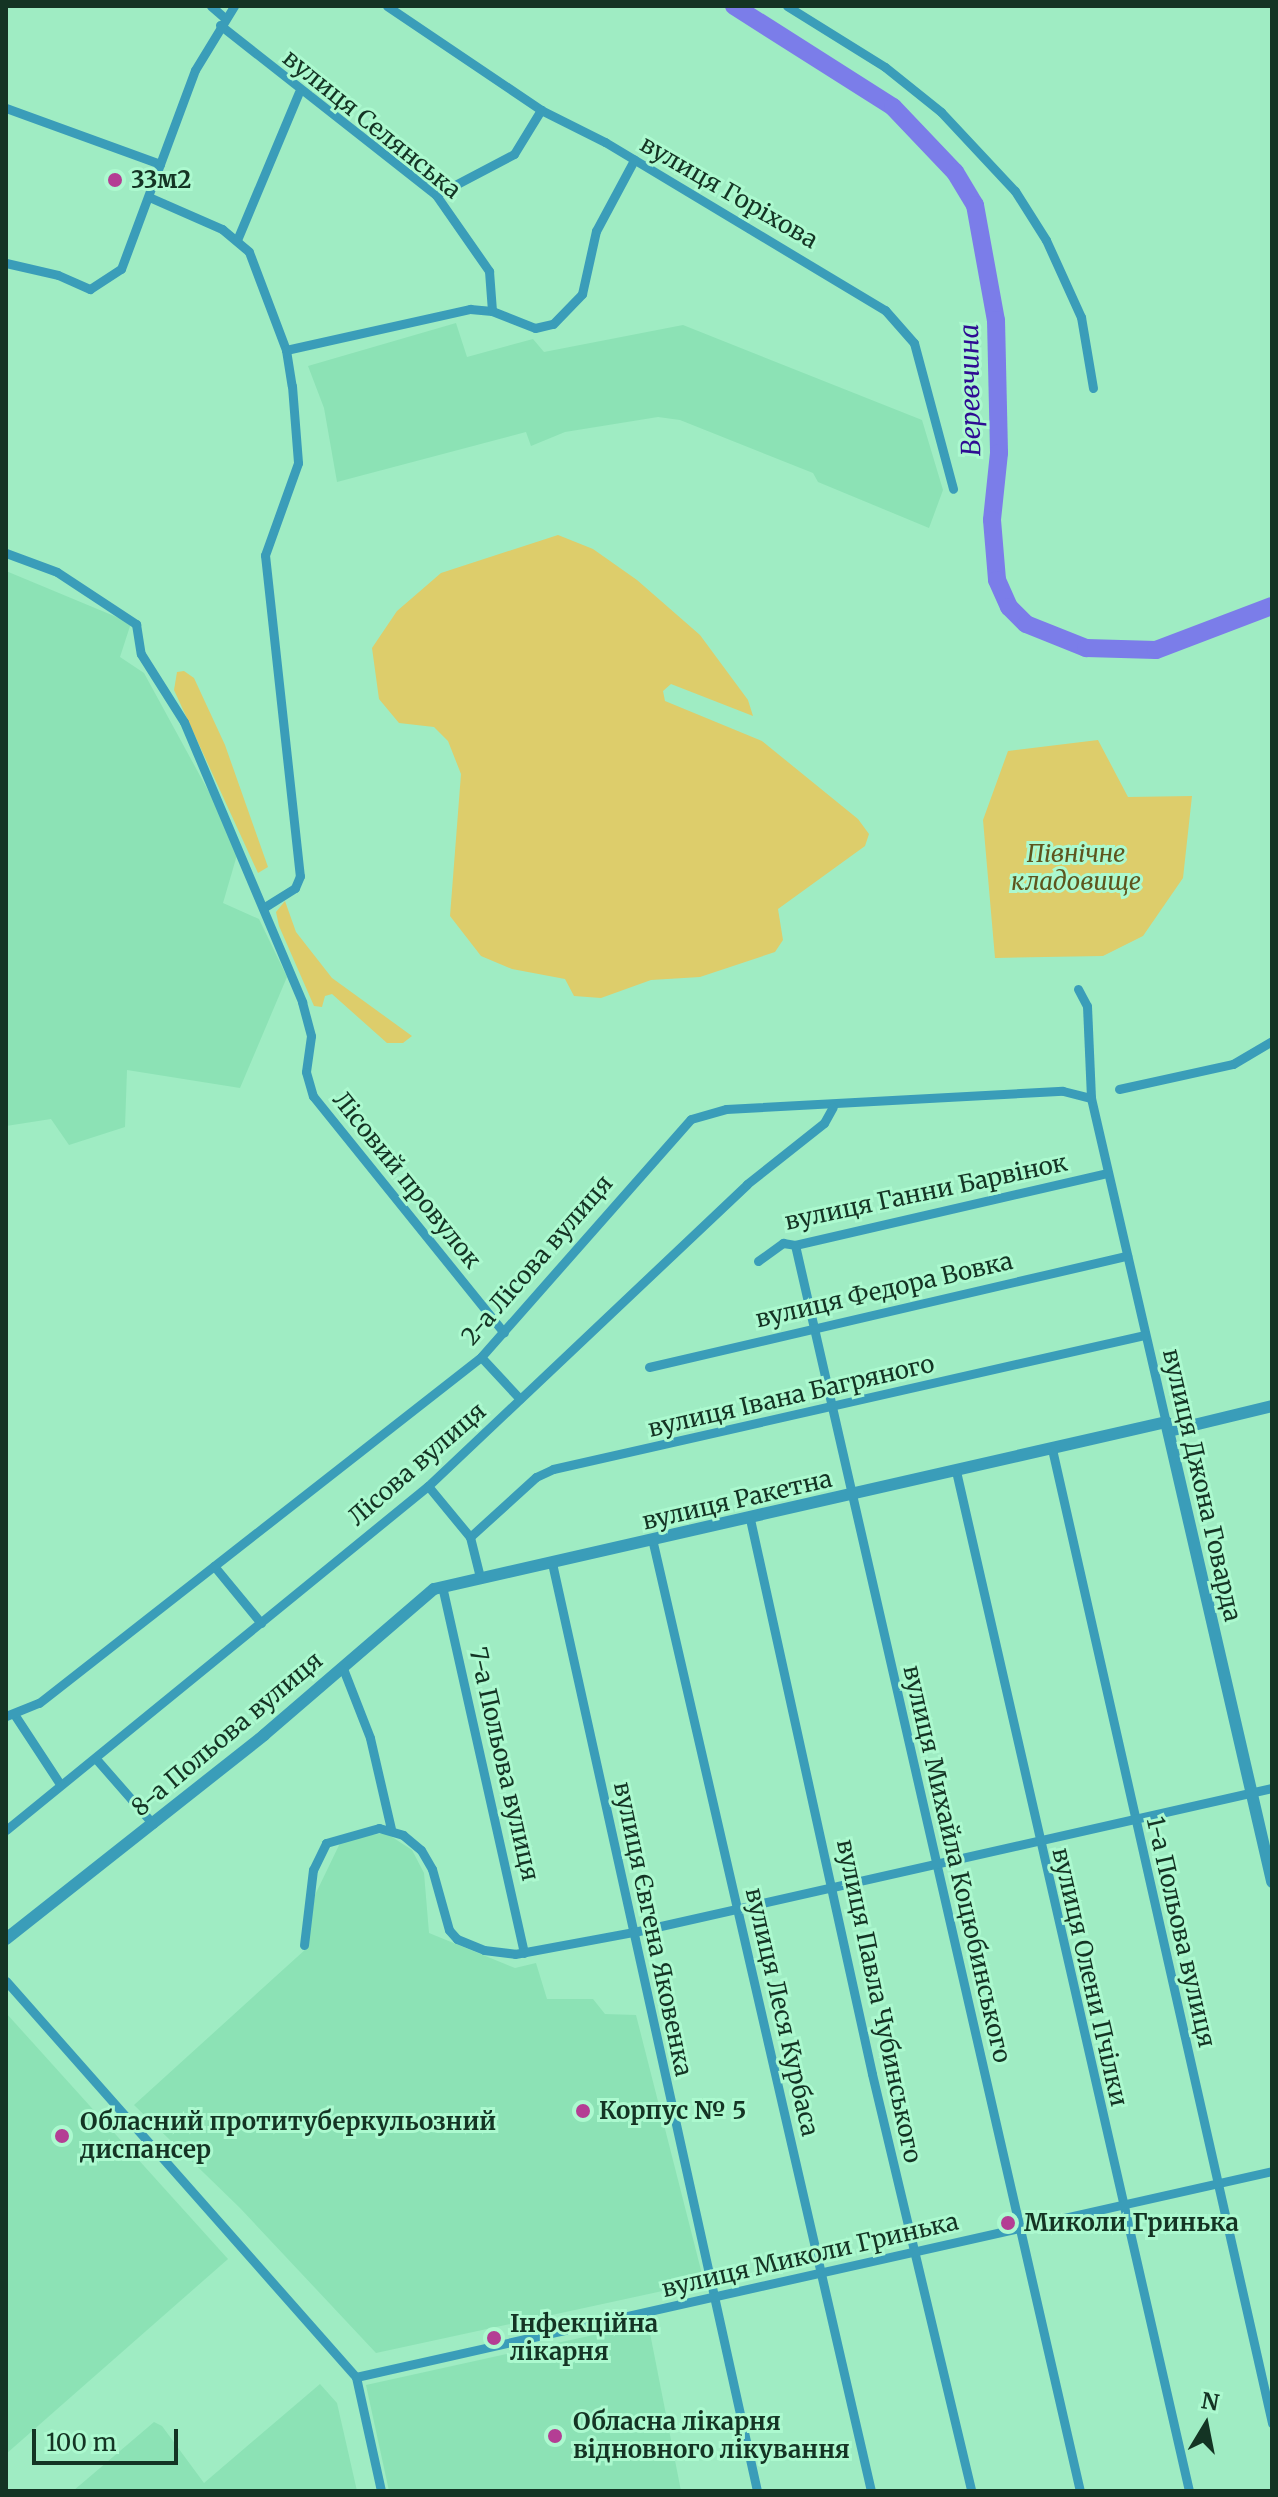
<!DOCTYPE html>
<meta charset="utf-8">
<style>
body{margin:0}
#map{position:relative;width:1278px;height:2497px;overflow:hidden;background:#9fecc3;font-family:Merriweather,serif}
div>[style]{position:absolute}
.built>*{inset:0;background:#8ce2b5}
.green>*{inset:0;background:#ddcd6b}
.river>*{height:18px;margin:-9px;padding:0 9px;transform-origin:9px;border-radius:9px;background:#7b7de9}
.minor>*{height:9px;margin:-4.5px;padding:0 4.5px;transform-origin:4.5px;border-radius:4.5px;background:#3a9db9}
.tertiary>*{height:12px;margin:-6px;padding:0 6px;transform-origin:6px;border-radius:6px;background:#3a9db9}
.dots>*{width:22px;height:22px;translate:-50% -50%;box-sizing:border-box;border:4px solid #acf9cf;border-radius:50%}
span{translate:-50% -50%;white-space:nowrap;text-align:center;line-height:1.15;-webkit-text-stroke:6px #acf9cf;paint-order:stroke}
.street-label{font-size:24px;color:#143424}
.poi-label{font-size:24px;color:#143424;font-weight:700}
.left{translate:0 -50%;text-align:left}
.park-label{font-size:24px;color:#5e551e;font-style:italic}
.water-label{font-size:26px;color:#2e0c92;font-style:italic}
.frame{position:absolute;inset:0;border:8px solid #143424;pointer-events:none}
.north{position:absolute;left:1166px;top:2385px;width:80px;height:80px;-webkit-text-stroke:6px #acf9cf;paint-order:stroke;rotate:10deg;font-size:22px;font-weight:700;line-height:32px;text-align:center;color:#143424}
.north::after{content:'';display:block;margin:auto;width:28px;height:36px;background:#143424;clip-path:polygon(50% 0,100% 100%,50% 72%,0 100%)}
.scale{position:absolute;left:32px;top:2429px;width:146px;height:36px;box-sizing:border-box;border:4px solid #143424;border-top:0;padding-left:10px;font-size:24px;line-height:28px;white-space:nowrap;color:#143424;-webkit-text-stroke:6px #acf9cf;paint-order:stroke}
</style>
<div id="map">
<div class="built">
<div style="clip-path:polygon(456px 323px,467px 357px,533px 339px,544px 352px,683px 325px,922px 420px,943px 490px,929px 528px,818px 482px,813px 473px,680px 420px,658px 417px,565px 432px,531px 446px,526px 432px,337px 482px,324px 408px,308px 366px)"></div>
<div style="clip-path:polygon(6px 571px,131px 623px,120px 657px,144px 673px,222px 816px,237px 855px,223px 903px,259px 919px,287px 977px,240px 1088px,127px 1070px,125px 1127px,69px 1145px,51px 1119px,6px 1126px)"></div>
<div style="clip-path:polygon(386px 1833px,412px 1850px,424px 1873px,429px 1933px,515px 1968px,536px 1963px,547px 1999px,593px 1999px,605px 2014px,636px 2015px,704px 2282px,376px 2353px,240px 2208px,134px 2105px,307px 1948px,315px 1895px,342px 1839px)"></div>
<div style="clip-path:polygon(6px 2013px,228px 2259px,6px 2454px)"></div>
<div style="clip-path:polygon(648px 2323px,681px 2491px,389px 2491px,366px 2385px)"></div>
<div style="clip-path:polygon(320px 2384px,337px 2403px,357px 2491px,73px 2491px,154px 2422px,162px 2426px,204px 2483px)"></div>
</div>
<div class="green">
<div style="clip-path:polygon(558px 535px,593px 549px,637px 580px,700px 635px,748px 700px,753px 716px,671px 684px,663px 691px,665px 701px,762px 741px,858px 819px,869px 834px,865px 846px,778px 909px,783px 940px,775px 952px,700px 977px,651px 980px,601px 998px,574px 996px,565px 979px,512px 969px,481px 956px,450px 916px,461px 774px,448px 741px,434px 727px,399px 723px,379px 699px,372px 648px,397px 611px,441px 573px)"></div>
<div style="clip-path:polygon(184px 671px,194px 678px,225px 745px,268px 867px,258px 873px,174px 690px,177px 672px)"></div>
<div style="clip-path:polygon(1098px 740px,1128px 797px,1192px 796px,1183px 878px,1143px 936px,1103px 956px,995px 958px,983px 820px,1008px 751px)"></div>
<div style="clip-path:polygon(285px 901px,296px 932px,332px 978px,412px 1036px,403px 1043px,387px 1043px,332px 994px,325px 996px,322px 1007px,314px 1006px,279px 926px,276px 912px)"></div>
</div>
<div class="river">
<div style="left:734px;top:6px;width:188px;rotate:32.4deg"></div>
<div style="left:893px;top:107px;width:90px;rotate:46.4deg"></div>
<div style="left:955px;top:172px;width:39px;rotate:59deg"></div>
<div style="left:975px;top:205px;width:117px;rotate:79.7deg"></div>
<div style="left:996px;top:320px;width:133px;rotate:88.7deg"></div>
<div style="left:999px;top:453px;width:67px;rotate:96deg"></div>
<div style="left:992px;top:520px;width:60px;rotate:85.2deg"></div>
<div style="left:997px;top:580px;width:30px;rotate:66deg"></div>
<div style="left:1009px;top:607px;width:24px;rotate:45deg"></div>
<div style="left:1026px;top:624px;width:65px;rotate:21.8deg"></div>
<div style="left:1086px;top:648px;width:70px;rotate:1.6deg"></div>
<div style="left:1156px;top:650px;width:124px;rotate:-20.8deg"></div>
</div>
<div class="minor">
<div style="left:211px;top:6px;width:18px;rotate:41deg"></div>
<div style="left:387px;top:6px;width:186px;rotate:34deg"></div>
<div style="left:541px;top:110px;width:72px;rotate:26.6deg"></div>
<div style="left:605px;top:142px;width:327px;rotate:31deg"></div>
<div style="left:885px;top:310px;width:44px;rotate:48.7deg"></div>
<div style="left:914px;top:343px;width:151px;rotate:75deg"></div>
<div style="left:787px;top:6px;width:115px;rotate:31.9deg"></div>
<div style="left:885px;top:67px;width:72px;rotate:38.8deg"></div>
<div style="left:941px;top:112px;width:108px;rotate:46.9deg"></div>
<div style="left:1015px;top:191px;width:58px;rotate:57.7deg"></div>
<div style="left:1046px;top:240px;width:85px;rotate:65.6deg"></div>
<div style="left:1081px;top:317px;width:72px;rotate:80.4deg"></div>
<div style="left:220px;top:25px;width:275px;rotate:38.2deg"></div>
<div style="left:436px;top:195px;width:93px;rotate:55.1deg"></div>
<div style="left:489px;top:271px;width:40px;rotate:85.7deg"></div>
<div style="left:6px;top:108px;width:164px;rotate:20deg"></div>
<div style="left:436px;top:195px;width:88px;rotate:-27.7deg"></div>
<div style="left:514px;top:154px;width:52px;rotate:-58.5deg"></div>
<div style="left:149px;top:197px;width:80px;rotate:23.7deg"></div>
<div style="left:222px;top:229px;width:35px;rotate:40deg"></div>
<div style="left:249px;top:252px;width:105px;rotate:69.3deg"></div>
<div style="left:286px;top:350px;width:36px;rotate:81deg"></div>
<div style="left:292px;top:386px;width:77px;rotate:85.5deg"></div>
<div style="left:298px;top:463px;width:98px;rotate:109.7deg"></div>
<div style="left:265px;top:555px;width:323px;rotate:83.8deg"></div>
<div style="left:300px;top:876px;width:13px;rotate:113deg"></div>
<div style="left:295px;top:888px;width:36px;rotate:148deg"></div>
<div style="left:237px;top:240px;width:160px;rotate:-67.3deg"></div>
<div style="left:6px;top:263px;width:53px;rotate:13deg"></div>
<div style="left:58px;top:275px;width:35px;rotate:24deg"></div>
<div style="left:90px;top:289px;width:37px;rotate:-33deg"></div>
<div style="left:121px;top:269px;width:212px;rotate:-69.6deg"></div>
<div style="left:195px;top:70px;width:75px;rotate:-58.6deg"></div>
<div style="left:286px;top:350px;width:189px;rotate:-12.6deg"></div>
<div style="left:470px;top:309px;width:22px;rotate:5deg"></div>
<div style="left:492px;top:311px;width:46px;rotate:21.6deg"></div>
<div style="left:535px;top:328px;width:18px;rotate:-13deg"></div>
<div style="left:553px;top:324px;width:42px;rotate:-46deg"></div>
<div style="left:582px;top:294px;width:65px;rotate:-77.5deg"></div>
<div style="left:596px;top:231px;width:81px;rotate:-61.8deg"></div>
<div style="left:6px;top:553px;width:54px;rotate:20.4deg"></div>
<div style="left:57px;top:572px;width:95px;rotate:33.4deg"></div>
<div style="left:136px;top:624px;width:30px;rotate:81deg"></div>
<div style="left:141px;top:654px;width:80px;rotate:57.7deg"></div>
<div style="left:184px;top:722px;width:304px;rotate:67.1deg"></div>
<div style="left:302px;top:1002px;width:35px;rotate:75deg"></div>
<div style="left:311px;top:1036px;width:36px;rotate:98deg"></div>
<div style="left:306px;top:1072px;width:25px;rotate:74deg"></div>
<div style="left:313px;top:1096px;width:304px;rotate:51.1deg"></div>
<div style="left:1078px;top:989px;width:19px;rotate:62deg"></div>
<div style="left:1087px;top:1006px;width:92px;rotate:87.5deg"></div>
<div style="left:1091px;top:1098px;width:333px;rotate:77deg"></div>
<div style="left:1119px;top:1089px;width:117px;rotate:-12.4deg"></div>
<div style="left:1233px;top:1064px;width:45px;rotate:-30.5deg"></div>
<div style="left:795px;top:1245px;width:1278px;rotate:77.12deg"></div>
<div style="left:758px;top:1261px;width:31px;rotate:-36deg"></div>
<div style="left:783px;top:1243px;width:12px;rotate:9deg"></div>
<div style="left:795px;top:1245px;width:321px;rotate:-13deg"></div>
<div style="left:481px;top:1357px;width:57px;rotate:47.1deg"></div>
<div style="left:649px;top:1367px;width:491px;rotate:-13.1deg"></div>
<div style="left:1052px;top:1449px;width:999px;rotate:77.27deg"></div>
<div style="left:956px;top:1471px;width:1046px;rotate:77.13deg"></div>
<div style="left:428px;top:1486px;width:66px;rotate:50.5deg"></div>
<div style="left:470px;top:1537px;width:41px;rotate:76deg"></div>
<div style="left:750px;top:1519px;width:568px;rotate:77.6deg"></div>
<div style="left:872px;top:2074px;width:429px;rotate:76.6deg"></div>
<div style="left:470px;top:1537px;width:89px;rotate:-42.3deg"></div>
<div style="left:536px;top:1477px;width:19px;rotate:-25deg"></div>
<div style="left:553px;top:1469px;width:606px;rotate:-12.77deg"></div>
<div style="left:653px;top:1543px;width:973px;rotate:77.05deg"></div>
<div style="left:552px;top:1563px;width:950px;rotate:77.54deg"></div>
<div style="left:214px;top:1566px;width:74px;rotate:50.5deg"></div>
<div style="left:442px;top:1586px;width:376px;rotate:77.4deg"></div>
<div style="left:342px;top:1666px;width:77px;rotate:68.7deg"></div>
<div style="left:370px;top:1738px;width:93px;rotate:77deg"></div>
<div style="left:14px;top:1714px;width:84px;rotate:56.7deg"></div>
<div style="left:6px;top:1716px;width:35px;rotate:-22deg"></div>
<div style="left:39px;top:1703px;width:561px;rotate:-38.05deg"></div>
<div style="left:481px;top:1357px;width:317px;rotate:-48.6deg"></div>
<div style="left:691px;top:1119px;width:36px;rotate:-16deg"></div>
<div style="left:726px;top:1109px;width:337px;rotate:-3.1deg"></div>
<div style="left:1063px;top:1091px;width:29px;rotate:14deg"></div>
<div style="left:97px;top:1760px;width:85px;rotate:48.8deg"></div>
<div style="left:6px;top:1830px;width:544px;rotate:-39.19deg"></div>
<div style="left:428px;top:1486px;width:439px;rotate:-43.4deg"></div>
<div style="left:747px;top:1184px;width:98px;rotate:-38.4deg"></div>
<div style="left:824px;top:1123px;width:18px;rotate:-61deg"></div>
<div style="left:304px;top:1945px;width:76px;rotate:-83.2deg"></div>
<div style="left:313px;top:1870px;width:30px;rotate:-64deg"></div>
<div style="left:326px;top:1843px;width:55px;rotate:-15.8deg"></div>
<div style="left:379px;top:1828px;width:25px;rotate:16deg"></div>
<div style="left:403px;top:1835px;width:23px;rotate:40deg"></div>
<div style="left:421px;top:1850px;width:22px;rotate:60deg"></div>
<div style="left:432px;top:1869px;width:63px;rotate:74.4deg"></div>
<div style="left:449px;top:1930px;width:12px;rotate:48deg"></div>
<div style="left:457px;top:1939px;width:29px;rotate:22deg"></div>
<div style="left:484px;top:1950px;width:31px;rotate:7deg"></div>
<div style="left:515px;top:1954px;width:121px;rotate:-10.5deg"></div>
<div style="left:634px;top:1932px;width:654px;rotate:-12.72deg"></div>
<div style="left:6px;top:1981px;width:529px;rotate:48.53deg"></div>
<div style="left:356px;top:2377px;width:117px;rotate:77.6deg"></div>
<div style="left:356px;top:2377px;width:939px;rotate:-12.67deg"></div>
</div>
<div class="tertiary">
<div style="left:1169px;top:1431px;width:106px;rotate:-13.6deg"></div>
<div style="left:6px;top:1939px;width:329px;rotate:-38.3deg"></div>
<div style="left:264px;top:1735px;width:224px;rotate:-40.7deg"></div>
<div style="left:434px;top:1589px;width:751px;rotate:-12.85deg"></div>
<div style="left:1166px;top:1422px;width:472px;rotate:77deg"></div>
</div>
<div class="dots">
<div style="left:115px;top:180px;background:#b43e94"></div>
<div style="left:583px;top:2111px;background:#b43e94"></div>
<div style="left:62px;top:2136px;background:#b43e94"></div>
<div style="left:1008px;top:2223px;background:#b43e94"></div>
<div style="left:494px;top:2338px;background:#b43e94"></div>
<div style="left:555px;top:2436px;background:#b43e94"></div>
</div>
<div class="street-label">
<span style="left:372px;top:124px;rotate:39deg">вулиця Селянська</span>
<span style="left:729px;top:192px;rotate:30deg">вулиця Горіхова</span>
<span style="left:407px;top:1180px;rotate:51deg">Лісовий провулок</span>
<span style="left:926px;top:1192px;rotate:-12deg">вулиця Ганни Барвінок</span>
<span style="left:537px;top:1260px;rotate:-49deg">2-а Лісова вулиця</span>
<span style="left:884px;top:1290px;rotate:-13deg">вулиця Федора Вовка</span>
<span style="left:791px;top:1396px;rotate:-13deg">вулиця Івана Багряного</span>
<span style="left:417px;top:1464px;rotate:-41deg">Лісова вулиця</span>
<span style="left:1202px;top:1485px;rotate:77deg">вулиця Джона Говарда</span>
<span style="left:737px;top:1500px;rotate:-13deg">вулиця Ракетна</span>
<span style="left:227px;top:1734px;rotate:-40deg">8-а Польова вулиця</span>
<span style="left:504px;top:1764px;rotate:77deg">7-а Польова вулиця</span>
<span style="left:957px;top:1864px;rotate:77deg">вулиця Михайла Коцюбинського</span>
<span style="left:653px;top:1929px;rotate:78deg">вулиця Євгена Яковенка</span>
<span style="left:1181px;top:1932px;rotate:77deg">1-а Польова вулиця</span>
<span style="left:1090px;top:1977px;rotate:77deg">вулиця Олени Пчілки</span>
<span style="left:879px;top:2001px;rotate:78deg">вулиця Павла Чубинського</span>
<span style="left:782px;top:2012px;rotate:77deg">вулиця Леся Курбаса</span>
<span style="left:810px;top:2255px;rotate:-13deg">вулиця Миколи Гринька</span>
</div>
<div class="poi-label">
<span class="left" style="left:131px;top:180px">33м2</span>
<span class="left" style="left:599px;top:2111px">Корпус № 5</span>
<span class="left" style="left:80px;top:2136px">Обласний протитуберкульозний<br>диспансер</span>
<span class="left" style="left:1024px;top:2223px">Миколи Гринька</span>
<span class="left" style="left:510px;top:2338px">Інфекційна<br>лікарня</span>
<span class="left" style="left:573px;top:2436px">Обласна лікарня<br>відновного лікування</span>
</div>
<div class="park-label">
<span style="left:1076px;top:868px">Північне<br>кладовище</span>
</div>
<div class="water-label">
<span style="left:970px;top:390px;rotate:-91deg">Веревчина</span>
</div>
<div class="frame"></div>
<div class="north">N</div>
<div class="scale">100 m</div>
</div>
